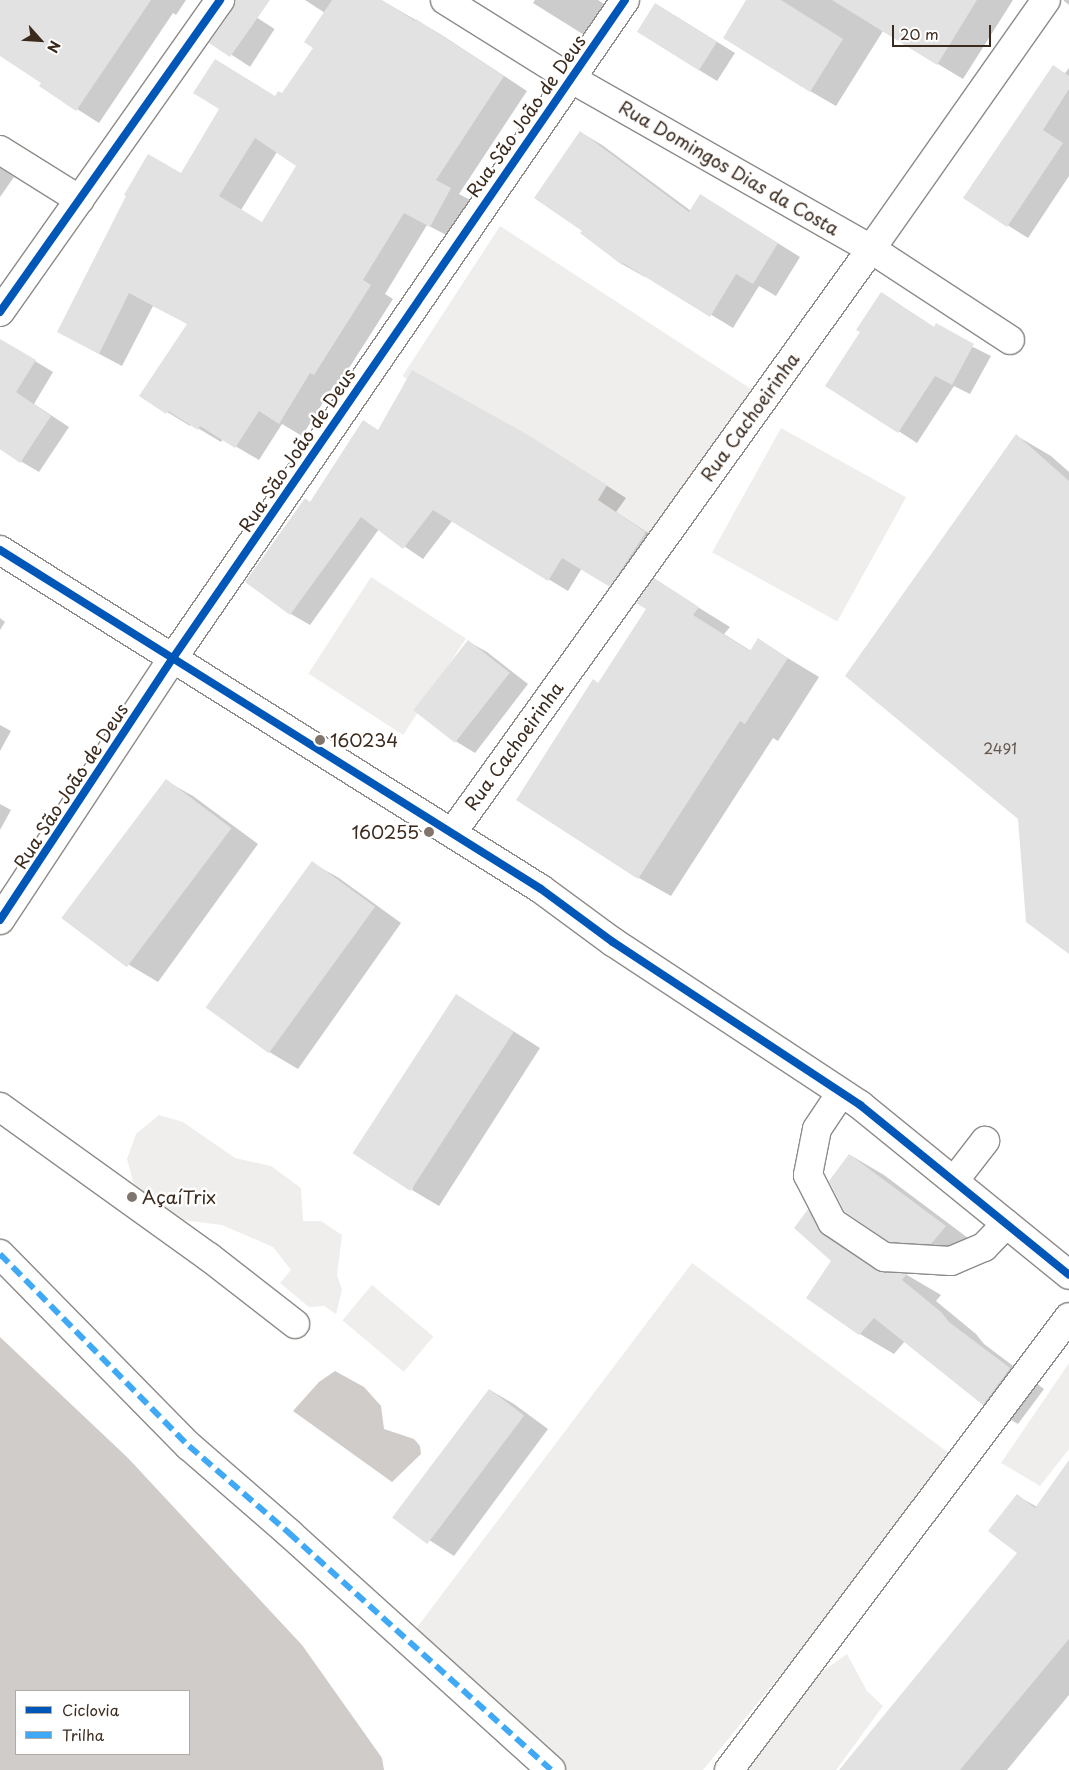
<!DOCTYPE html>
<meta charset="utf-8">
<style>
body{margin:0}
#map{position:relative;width:1069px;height:1770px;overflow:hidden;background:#fff;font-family:"Playpen Sans",sans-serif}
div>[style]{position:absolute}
.built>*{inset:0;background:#efeeed;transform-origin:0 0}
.water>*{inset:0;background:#d0ccca}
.shadow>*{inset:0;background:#0003;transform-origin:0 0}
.building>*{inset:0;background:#e3e2e2;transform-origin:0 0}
.roads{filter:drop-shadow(1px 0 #8e8b88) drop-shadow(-1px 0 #8e8b88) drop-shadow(0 1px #8e8b88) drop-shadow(0 -1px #8e8b88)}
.minor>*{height:28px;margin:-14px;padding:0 14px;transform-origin:14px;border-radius:14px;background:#fff}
.major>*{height:28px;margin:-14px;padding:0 14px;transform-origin:14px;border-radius:14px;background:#fff}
.quiet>*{height:6px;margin-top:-3px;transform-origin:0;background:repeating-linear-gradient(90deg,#3fa9f5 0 12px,transparent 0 18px)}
.cycleway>*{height:8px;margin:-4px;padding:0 4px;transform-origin:4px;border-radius:4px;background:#0057b8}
.dots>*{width:14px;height:14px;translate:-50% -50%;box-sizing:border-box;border:2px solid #fff;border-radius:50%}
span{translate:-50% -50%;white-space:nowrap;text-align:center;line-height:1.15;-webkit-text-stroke:5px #fff;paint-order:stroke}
.number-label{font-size:15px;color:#65584f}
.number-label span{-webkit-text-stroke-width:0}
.street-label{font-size:18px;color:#3b2a1e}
.poi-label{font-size:18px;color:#3b2a1e}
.left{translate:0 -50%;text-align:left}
.right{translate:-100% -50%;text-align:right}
.legend{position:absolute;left:15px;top:1690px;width:175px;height:65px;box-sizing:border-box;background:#fff;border:1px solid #b1aaa5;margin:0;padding:6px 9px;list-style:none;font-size:15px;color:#3b2a1e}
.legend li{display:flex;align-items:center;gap:10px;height:25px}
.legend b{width:25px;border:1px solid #b1aaa5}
.north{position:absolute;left:15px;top:15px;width:50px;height:50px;-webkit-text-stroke:4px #fff;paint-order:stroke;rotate:116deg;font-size:14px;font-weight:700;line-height:20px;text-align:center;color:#3b2a1e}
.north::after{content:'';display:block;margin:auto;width:18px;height:22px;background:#3b2a1e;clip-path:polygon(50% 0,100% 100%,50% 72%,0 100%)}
.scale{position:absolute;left:892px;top:25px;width:99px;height:22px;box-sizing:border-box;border:2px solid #3b2a1e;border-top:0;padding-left:6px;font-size:15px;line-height:18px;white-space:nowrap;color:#3b2a1e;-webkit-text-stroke:4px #fff;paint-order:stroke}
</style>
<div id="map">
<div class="built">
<div style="left:500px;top:226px;width:304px;height:179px;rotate:33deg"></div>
<div style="left:781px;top:428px;width:143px;height:142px;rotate:29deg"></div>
<div style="left:371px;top:577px;width:113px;height:115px;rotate:33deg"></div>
<div style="clip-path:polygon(159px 1115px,183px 1122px,235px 1158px,271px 1166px,301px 1188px,303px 1221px,321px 1221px,342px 1235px,337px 1275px,342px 1290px,336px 1314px,324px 1306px,309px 1307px,280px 1283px,291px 1270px,273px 1247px,222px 1225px,166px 1218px,135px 1189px,127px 1159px,136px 1134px)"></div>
<div style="clip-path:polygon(692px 1263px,957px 1459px,703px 1770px,542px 1770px,406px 1642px)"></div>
<div style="left:372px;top:1285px;width:80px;height:46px;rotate:40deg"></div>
<div style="clip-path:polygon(1069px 1363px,1069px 1449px,1040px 1486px,1001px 1463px)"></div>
<div style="clip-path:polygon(847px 1654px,867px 1691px,883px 1706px,836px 1770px,744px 1770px,815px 1677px)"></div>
</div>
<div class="water">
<div style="clip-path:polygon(evenodd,0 1337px,128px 1458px,302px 1645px,382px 1758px,384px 1770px,0 1770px,0 1337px,189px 1691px,189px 1754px,16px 1754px,16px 1691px,189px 1691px)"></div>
<div style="clip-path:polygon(335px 1371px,364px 1387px,381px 1406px,384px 1429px,414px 1439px,420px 1446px,421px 1454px,392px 1482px,293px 1411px,319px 1382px)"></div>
</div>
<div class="shadow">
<div style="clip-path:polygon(0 0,186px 0,176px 15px,173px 13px,99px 123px,41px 86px,43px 83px,0 32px)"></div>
<div style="clip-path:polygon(evenodd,305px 0,381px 0,440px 34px,527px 91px,459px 194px,474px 202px,454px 239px,427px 225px,385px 294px,393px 299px,337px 387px,334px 385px,302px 436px,282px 424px,259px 460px,223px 439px,221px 442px,191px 424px,190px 426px,141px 396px,188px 324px,153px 306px,122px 366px,58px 332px,182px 175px,276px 97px,282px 95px,315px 48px,325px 13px,305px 0,277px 152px,298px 166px,262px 223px,241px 210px,277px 152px)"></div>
<div style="clip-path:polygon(535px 0,598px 0,609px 7px,589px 38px,533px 3px)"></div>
<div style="clip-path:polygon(748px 0,1013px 0,963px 79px,883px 31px,836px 106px,810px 91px)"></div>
<div style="clip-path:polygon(1064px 0,1069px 0,1069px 5px,1064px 1px)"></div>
<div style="left:236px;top:4px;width:46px;height:45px;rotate:33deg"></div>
<div style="clip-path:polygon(674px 15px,735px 53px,717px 81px,699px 70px)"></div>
<div style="clip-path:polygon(1069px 68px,1069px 176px,1028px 238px,965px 198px)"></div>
<div style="clip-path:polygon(580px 132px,602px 145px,691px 211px,723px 209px,800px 257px,776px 296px,759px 286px,733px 328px,646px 275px,645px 277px,622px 264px,584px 231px)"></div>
<div style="clip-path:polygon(0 168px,14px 177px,0 197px)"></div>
<div style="clip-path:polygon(882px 293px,935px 328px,991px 356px,970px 394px,954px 386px,917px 443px,827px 385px,862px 332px)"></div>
<div style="clip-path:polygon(0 344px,20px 352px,53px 372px,34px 404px,69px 427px,39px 472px,0 449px)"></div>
<div style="clip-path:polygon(379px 430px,548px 448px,626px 498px,616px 512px,665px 544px,629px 597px,582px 568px,568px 591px,452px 521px,423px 559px,379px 529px,310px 625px,291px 614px,311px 503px)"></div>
<div style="clip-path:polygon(1017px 436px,1051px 456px,1069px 472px,1069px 952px)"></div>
<div style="clip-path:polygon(654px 580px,730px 627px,724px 634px,751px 651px,758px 640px,819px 677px,778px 741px,773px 738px,671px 896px,639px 878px,599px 684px,648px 608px)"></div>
<div style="clip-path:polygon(0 618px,5px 622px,0 630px)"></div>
<div style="clip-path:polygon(469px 642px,487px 652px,528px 684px,475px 753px,457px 742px,416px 711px)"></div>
<div style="clip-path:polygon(0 725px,11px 731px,0 751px)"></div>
<div style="clip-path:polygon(166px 781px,193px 796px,258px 844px,158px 982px,131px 966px,65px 918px)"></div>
<div style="clip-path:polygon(0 804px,11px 810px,0 830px)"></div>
<div style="clip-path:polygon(312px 863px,339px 878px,401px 923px,298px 1069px,271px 1053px,209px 1009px)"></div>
<div style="clip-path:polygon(456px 995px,540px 1048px,439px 1206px,412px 1190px)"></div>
<div style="clip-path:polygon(850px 1155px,884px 1175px,980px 1247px,925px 1261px,890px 1241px)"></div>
<div style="clip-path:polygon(808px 1211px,842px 1231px,858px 1256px,881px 1272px,907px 1275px,941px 1295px,936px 1301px,976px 1334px,984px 1344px,1044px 1389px,1018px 1424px,983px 1404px,905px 1341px,894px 1354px,860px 1334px,833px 1261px)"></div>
<div style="clip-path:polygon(490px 1390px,514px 1404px,548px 1429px,454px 1556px,395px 1518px)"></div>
<div style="clip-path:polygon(1069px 1462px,1069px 1695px,1007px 1770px,840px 1770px,1019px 1553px,1018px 1496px,1037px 1507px)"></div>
</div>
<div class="building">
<div style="clip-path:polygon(0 0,151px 0,76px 111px,39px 86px,41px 83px,0 56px)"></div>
<div style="clip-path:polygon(235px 0,270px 0,230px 57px,209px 43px,233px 9px)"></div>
<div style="clip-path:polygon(evenodd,332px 0,382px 0,415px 21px,416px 19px,504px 76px,436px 180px,451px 188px,430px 227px,404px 213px,363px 280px,371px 285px,314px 375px,310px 373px,279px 424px,259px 411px,235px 448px,200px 426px,198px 430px,168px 411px,166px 414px,139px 396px,187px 324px,129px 293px,99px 354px,57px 332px,126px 196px,124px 195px,148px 154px,181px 173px,219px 109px,193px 93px,215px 59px,275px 96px,278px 91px,282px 93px,313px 48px,304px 42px,332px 0,255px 138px,296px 166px,262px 222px,219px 196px,255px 138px)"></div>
<div style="clip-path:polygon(746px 0,781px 0,843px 39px,810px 92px,723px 38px)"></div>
<div style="clip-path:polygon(832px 0,977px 0,937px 65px)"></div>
<div style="left:655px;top:3px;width:73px;height:34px;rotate:32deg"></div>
<div style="clip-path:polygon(1053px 65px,1069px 76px,1069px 89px,1043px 130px,1063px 143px,1007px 227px,963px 198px)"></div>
<div style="clip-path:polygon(580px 131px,689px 212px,700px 194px,778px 243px,753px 284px,736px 274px,710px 317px,623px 263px,622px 265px,580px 233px,582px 231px,534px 198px)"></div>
<div style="clip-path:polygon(881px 292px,934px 327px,936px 323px,974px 344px,952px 385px,935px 376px,898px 433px,825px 386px,860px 332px,856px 330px)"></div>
<div style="clip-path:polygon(0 339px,36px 360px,16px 392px,51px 416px,20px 463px,0 449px)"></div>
<div style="clip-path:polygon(412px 370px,528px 435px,607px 485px,598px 500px,646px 532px,610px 587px,562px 558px,548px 581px,433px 510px,403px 549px,361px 517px,290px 615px,245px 582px,305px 498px,310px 502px,363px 420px,378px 430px)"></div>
<div style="clip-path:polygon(1016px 434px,1069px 481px,1069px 954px,1026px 922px,1018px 819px,845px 676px)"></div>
<div style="clip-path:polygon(654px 578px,699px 607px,693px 615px,750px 651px,758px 638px,788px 658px,745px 724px,740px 721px,638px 879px,516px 800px,593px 679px,598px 683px,646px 609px,636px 603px)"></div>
<div style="left:468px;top:640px;width:53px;height:89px;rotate:38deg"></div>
<div style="left:166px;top:779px;width:82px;height:174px;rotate:37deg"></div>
<div style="left:312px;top:861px;width:78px;height:181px;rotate:36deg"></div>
<div style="left:456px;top:994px;width:69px;height:190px;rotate:33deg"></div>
<div style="clip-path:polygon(849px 1154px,946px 1226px,931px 1244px,889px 1242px,844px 1211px,829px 1181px)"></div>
<div style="clip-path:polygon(808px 1209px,823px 1235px,876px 1270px,907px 1274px,902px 1280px,941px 1312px,949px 1322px,1010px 1368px,983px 1405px,874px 1318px,859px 1335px,806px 1298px,831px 1261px,794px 1228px)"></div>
<div style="left:489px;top:1389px;width:44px;height:161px;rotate:37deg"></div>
<div style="clip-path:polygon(1069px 1460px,1069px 1639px,960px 1770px,839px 1770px,1017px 1553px,988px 1531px,1017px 1494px,1035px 1508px)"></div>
</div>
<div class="roads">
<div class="minor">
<div style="left:445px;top:0;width:147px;rotate:32deg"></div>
<div style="left:570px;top:78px;width:346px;rotate:29.6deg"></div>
<div style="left:871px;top:249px;width:166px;rotate:33.2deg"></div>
<div style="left:0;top:150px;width:94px;rotate:32deg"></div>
<div style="left:0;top:312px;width:382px;rotate:-54.8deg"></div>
<div style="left:452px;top:833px;width:719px;rotate:-54.34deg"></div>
<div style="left:871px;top:249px;width:304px;rotate:-54.9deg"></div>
<div style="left:0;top:920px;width:314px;rotate:-56.6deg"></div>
<div style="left:173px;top:658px;width:798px;rotate:-55.51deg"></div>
<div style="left:841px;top:1093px;width:43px;rotate:123.7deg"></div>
<div style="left:817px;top:1129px;width:47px;rotate:101.1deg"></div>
<div style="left:808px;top:1175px;width:53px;rotate:62.9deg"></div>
<div style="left:832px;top:1222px;width:63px;rotate:33.9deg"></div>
<div style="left:884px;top:1257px;width:67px;rotate:3.4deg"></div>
<div style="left:951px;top:1261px;width:36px;rotate:-23deg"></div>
<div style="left:984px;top:1247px;width:32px;rotate:-46deg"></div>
<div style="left:0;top:1107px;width:257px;rotate:35.7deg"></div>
<div style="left:209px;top:1257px;width:109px;rotate:37.9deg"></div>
<div style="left:954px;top:1181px;width:51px;rotate:-52.2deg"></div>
<div style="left:0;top:1254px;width:269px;rotate:45.5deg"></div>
<div style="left:189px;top:1446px;width:133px;rotate:41deg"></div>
<div style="left:289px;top:1533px;width:353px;rotate:42.1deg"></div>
<div style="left:729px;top:1770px;width:566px;rotate:-53.11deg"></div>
</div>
<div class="major">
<div style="left:0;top:550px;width:638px;rotate:32.07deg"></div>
<div style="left:541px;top:889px;width:89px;rotate:36.4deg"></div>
<div style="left:613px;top:942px;width:296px;rotate:33.4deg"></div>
<div style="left:860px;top:1105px;width:269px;rotate:39.1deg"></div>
</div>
</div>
<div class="quiet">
<div style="left:0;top:1254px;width:269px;rotate:45.5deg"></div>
<div style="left:189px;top:1446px;width:133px;rotate:41deg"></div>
<div style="left:289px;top:1533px;width:353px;rotate:42.1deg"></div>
</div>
<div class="cycleway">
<div style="left:0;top:312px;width:382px;rotate:-54.8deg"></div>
<div style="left:0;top:550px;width:638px;rotate:32.07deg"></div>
<div style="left:541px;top:889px;width:89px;rotate:36.4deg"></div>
<div style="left:613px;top:942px;width:296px;rotate:33.4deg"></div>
<div style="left:860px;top:1105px;width:269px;rotate:39.1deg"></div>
<div style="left:0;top:920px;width:314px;rotate:-56.6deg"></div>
<div style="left:173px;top:658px;width:798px;rotate:-55.51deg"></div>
</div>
<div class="dots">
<div style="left:320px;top:740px;background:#80756d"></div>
<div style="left:429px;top:832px;background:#80756d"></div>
<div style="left:132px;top:1197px;background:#80756d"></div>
</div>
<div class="number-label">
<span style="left:1000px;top:748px">2491</span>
</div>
<div class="street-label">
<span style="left:526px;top:116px;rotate:-55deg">Rua São João de Deus</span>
<span style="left:729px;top:168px;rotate:30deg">Rua Domingos Dias da Costa</span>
<span style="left:750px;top:417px;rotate:-54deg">Rua Cachoeirinha</span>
<span style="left:297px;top:450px;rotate:-56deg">Rua São João de Deus</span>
<span style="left:514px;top:746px;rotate:-54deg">Rua Cachoeirinha</span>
<span style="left:71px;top:786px;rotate:-57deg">Rua São João de Deus</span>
</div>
<div class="poi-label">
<span class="left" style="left:330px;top:740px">160234</span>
<span class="right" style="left:419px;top:832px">160255</span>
<span class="left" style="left:142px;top:1197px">AçaíTrix</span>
</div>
<ul class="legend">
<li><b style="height:6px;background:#0057b8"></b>Ciclovia</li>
<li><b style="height:6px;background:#3fa9f5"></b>Trilha</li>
</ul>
<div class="north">N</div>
<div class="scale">20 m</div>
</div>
